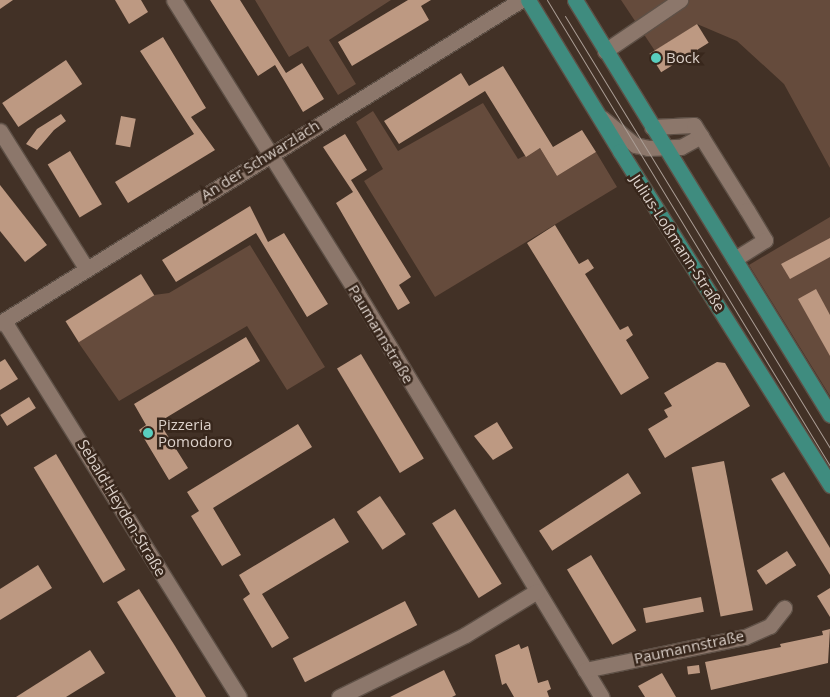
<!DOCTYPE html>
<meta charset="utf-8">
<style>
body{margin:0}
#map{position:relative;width:830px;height:697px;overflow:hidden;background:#423126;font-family:"Open Sans",sans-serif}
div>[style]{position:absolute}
.green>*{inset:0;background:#654b3c}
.building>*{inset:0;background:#bd9982;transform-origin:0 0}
.roads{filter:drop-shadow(1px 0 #5e5046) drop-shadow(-1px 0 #5e5046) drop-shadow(0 1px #5e5046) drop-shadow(0 -1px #5e5046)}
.minor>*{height:15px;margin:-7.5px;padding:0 7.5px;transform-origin:7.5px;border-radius:7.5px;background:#8c776b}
.major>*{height:15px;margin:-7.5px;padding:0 7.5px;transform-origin:7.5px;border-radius:7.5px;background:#3f8c7f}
.tram>*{height:1px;margin:-0.5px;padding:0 0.5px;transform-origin:0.5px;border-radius:0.5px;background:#aa9d95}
.dots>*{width:14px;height:14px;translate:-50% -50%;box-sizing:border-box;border:2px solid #38271c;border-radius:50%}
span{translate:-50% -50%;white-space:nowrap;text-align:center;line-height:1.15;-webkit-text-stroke:5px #38271c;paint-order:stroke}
.poi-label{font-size:15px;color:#dcd1ca}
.left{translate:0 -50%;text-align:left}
.street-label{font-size:15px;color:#dcd1ca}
</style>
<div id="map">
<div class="green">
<div style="clip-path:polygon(255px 0,391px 0,329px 40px,356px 84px,338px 95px,308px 46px,289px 57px)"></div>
<div style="clip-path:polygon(621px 0,830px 0,830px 168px,784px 84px,737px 41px,697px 24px,655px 51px)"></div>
<div style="clip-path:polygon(483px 103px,518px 159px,540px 148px,557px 176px,596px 152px,617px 187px,435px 297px,364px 181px,383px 169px,356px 122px,373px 111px,398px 151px)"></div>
<div style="clip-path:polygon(830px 217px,830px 396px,749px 265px)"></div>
<div style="clip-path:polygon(250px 245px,325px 367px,287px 390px,247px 326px,119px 401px,78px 342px,154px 295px,169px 293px)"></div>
</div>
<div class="building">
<div style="clip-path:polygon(0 0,13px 0,0 9px)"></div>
<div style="clip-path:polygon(115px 0,141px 0,148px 12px,129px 24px)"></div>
<div style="clip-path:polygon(210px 0,240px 0,286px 73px,302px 63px,324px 99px,303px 112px,275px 65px,258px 76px)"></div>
<div style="clip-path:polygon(408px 0,431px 0,421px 6px,429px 20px,352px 66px,338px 42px)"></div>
<div style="left:697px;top:24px;width:22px;height:56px;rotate:58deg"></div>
<div style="clip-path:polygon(163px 37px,206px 108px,191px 117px,215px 150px,128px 203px,115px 182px,194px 134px,140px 51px)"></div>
<div style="left:66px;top:60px;width:29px;height:77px;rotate:56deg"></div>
<div style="clip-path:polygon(503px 66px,553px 147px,582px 130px,596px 152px,557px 176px,540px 148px,526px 157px,485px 91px,399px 144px,384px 121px,461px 73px,469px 86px)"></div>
<div style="clip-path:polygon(61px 114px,66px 121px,54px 130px,37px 150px,26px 144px,37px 129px)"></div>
<div style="left:121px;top:116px;width:15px;height:29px;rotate:11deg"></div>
<div style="clip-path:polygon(345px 134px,367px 170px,351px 180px,411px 277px,399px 285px,410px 303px,398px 310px,336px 203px,353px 192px,323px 147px)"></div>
<div style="left:70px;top:151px;width:62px;height:26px;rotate:59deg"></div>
<div style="clip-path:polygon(0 185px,47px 245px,25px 262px,0 231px)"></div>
<div style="clip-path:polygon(250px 206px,268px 242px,284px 233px,328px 304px,307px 317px,256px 233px,176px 282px,162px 260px)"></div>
<div style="clip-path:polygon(555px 225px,579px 264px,588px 259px,594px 268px,585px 274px,620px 330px,628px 326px,633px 335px,626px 340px,649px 378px,621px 395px,527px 243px)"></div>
<div style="clip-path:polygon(830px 238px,830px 257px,790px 279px,781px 264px)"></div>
<div style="left:141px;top:274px;width:25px;height:89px;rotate:58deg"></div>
<div style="clip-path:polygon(816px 289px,830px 315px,830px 356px,798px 299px)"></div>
<div style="clip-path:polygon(246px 337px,260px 361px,159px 422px,188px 468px,169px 480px,139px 430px,146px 425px,134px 404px)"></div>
<div style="left:361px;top:354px;width:122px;height:28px;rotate:59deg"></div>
<div style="clip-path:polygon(5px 359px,18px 379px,0 390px,0 362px)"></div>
<div style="clip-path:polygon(717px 362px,725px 363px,750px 406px,665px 458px,648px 429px,668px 417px,664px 410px,672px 406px,664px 393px)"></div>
<div style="left:29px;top:397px;width:13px;height:34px;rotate:58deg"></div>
<div style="clip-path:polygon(497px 422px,513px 448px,493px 460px,474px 436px)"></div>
<div style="clip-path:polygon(298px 424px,312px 447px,213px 508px,241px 555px,222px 566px,191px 516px,199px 511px,187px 492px)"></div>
<div style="left:56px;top:454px;width:135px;height:26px;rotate:59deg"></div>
<div style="left:724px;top:461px;width:152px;height:33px;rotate:79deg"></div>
<div style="clip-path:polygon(784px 472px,830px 548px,830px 575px,771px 479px)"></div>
<div style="left:628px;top:473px;width:24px;height:106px;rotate:57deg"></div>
<div style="left:380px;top:496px;width:46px;height:28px;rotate:56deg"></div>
<div style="left:455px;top:509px;width:88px;height:27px;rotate:58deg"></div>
<div style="clip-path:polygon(334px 518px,349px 542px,262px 594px,289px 638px,272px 648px,243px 599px,250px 594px,239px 575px)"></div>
<div style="left:787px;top:551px;width:17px;height:36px;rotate:57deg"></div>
<div style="left:591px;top:555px;width:88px;height:28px;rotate:59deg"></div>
<div style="clip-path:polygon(38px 565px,52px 588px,0 620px,0 589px)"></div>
<div style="clip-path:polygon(830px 588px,830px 617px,817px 596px)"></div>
<div style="clip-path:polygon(139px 589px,175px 646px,206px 697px,176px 697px,117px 602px)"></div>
<div style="left:701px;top:597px;width:15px;height:59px;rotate:79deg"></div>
<div style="left:405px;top:601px;width:27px;height:126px;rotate:63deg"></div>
<div style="clip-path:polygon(830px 629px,828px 663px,711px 690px,705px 662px,781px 647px,780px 644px,823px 635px,822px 631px)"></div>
<div style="clip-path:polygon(519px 644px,521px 649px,528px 646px,538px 683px,548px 680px,551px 689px,547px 691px,549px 697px,514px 697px,506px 683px,502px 685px,495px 655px)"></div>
<div style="clip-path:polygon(90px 650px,105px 673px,66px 697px,16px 697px)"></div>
<div style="left:699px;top:665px;width:8px;height:12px;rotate:83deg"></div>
<div style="clip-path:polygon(444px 670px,456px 695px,452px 697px,390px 697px)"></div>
<div style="clip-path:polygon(662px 673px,676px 697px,645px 697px,638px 686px)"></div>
</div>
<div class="roads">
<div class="minor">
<div style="left:174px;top:0;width:345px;rotate:58deg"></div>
<div style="left:357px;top:293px;width:472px;rotate:58.8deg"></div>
<div style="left:605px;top:51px;width:91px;rotate:-34.2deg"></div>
<div style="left:602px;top:118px;width:43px;rotate:39.3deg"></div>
<div style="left:635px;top:145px;width:13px;rotate:13deg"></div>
<div style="left:648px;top:148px;width:33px;rotate:-2deg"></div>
<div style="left:681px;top:147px;width:23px;rotate:-29deg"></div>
<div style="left:652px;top:127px;width:42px;rotate:-2.7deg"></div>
<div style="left:694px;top:125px;width:100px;rotate:58.1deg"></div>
<div style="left:747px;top:210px;width:35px;rotate:59deg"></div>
<div style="left:765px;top:240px;width:36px;rotate:148deg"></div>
<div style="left:0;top:131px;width:162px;rotate:57.9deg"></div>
<div style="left:4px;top:321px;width:443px;rotate:58deg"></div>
<div style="left:0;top:323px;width:613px;rotate:-31.8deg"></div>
<div style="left:585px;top:670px;width:163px;rotate:-11.7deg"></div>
<div style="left:745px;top:637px;width:27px;rotate:-24deg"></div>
<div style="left:770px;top:626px;width:23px;rotate:-52deg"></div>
<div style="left:339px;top:697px;width:140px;rotate:-26.2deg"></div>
<div style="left:465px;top:635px;width:84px;rotate:-31.4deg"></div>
</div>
<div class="major">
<div style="left:528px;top:0;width:177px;rotate:58.6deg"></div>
<div style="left:620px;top:151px;width:395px;rotate:57.8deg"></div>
<div style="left:575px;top:0;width:487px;rotate:58.4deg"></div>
</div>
</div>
<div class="tram">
<div style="left:547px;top:0;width:545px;rotate:58.73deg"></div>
<div style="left:565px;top:16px;width:507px;rotate:58.47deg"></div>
</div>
<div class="dots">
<div style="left:656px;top:58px;background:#59cebf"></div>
<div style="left:148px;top:433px;background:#59cebf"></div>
</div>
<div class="poi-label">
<span class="left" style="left:666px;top:58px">Bock</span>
<span class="left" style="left:158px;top:433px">Pizzeria<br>Pomodoro</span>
</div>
<div class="street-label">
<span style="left:260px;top:160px;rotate:-32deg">An der Schwarzlach</span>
<span style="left:678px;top:243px;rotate:57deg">Julius-Loßmann-Straße</span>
<span style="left:381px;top:334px;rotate:59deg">Paumannstraße</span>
<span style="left:122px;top:508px;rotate:59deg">Sebald-Heyden-Straße</span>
<span style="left:689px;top:647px;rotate:-12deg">Paumannstraße</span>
</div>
</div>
